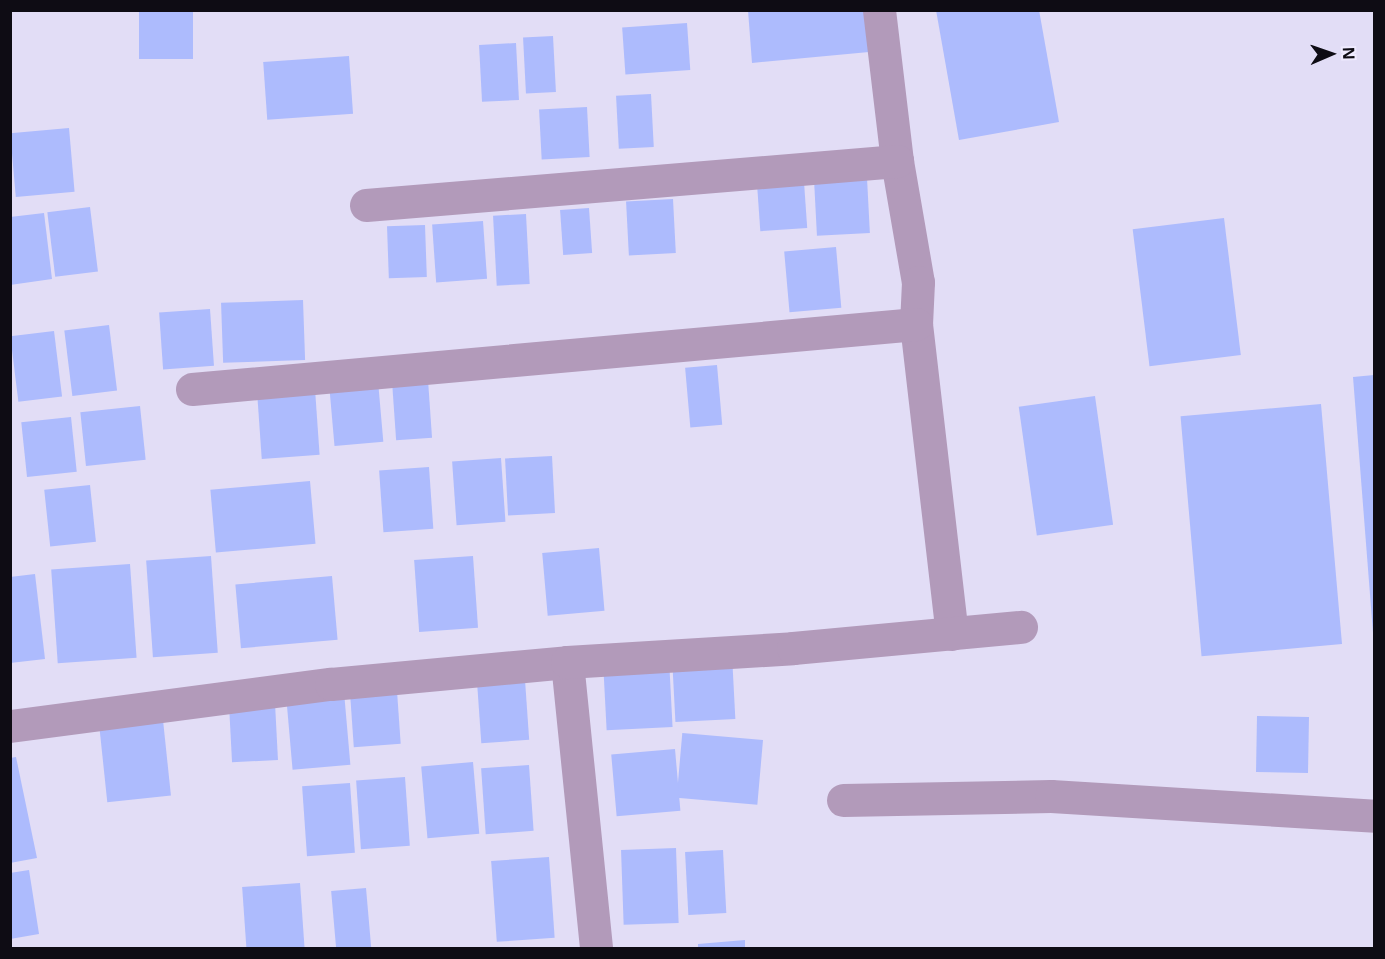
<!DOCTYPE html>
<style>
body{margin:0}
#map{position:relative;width:1385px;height:959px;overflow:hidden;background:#e2ddf6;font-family:"Noto Sans",sans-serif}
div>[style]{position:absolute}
.building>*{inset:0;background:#adbbfd;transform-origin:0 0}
.street>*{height:33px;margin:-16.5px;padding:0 16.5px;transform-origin:16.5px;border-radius:16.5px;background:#b29aba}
span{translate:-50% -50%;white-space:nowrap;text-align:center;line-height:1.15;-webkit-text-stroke:4.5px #efebff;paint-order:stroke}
.frame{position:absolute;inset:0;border:12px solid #0e0c14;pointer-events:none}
.north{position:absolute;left:1301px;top:24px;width:60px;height:60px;-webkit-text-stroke:4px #efebff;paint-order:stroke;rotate:88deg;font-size:16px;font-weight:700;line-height:24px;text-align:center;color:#0e0c14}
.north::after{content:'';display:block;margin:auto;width:21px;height:27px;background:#0e0c14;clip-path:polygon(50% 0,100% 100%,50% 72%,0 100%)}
</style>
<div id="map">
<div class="building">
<div style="left:139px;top:10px;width:54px;height:49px"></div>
<div style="clip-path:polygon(748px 10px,865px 10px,869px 52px,752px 63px)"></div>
<div style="clip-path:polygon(936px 10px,1039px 10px,1059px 122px,959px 140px)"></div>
<div style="left:687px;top:23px;width:47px;height:65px;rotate:86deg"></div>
<div style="left:553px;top:36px;width:56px;height:30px;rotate:87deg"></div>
<div style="left:516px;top:43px;width:57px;height:37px;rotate:87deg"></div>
<div style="left:349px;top:56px;width:58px;height:86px;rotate:86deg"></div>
<div style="left:651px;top:94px;width:53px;height:35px;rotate:87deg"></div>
<div style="left:587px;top:107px;width:50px;height:48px;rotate:87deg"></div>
<div style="left:69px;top:128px;width:64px;height:59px;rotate:85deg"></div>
<div style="left:867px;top:178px;width:55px;height:53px;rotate:87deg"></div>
<div style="left:804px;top:182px;width:46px;height:47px;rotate:86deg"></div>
<div style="left:673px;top:199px;width:54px;height:47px;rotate:87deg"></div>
<div style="left:90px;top:207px;width:65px;height:43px;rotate:83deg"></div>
<div style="left:589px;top:208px;width:45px;height:29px;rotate:86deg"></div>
<div style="clip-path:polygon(44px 213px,52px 279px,10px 285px,10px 217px)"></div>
<div style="left:526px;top:214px;width:70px;height:33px;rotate:87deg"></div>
<div style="left:1224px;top:218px;width:138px;height:92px;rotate:83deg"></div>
<div style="left:483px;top:221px;width:58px;height:51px;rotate:86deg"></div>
<div style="left:425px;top:225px;width:52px;height:38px;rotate:88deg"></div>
<div style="left:836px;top:247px;width:61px;height:52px;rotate:85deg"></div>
<div style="left:303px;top:300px;width:60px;height:82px;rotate:88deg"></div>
<div style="left:210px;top:309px;width:57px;height:51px;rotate:86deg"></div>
<div style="left:109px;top:325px;width:66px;height:45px;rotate:83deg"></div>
<div style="left:54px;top:331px;width:66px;height:44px;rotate:83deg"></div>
<div style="left:717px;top:365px;width:60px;height:32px;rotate:85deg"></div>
<div style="clip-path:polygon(1374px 375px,1374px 633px,1373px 633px,1353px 377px)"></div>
<div style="left:428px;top:380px;width:58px;height:36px;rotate:86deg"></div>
<div style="left:378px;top:381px;width:61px;height:49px;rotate:85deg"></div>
<div style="left:315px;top:389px;width:66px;height:58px;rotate:86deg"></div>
<div style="left:1095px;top:396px;width:130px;height:77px;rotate:82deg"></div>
<div style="left:1321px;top:404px;width:241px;height:141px;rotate:85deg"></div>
<div style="left:140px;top:406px;width:54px;height:60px;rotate:84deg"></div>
<div style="left:71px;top:417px;width:55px;height:50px;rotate:84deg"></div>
<div style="left:552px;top:456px;width:57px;height:47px;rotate:87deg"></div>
<div style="left:501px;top:458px;width:64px;height:49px;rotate:86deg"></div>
<div style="left:429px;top:467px;width:62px;height:50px;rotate:86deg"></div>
<div style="left:310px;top:481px;width:63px;height:100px;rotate:85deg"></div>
<div style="left:90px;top:485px;width:57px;height:46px;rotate:84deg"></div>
<div style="left:599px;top:548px;width:63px;height:57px;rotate:85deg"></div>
<div style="left:211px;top:556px;width:97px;height:65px;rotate:86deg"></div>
<div style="left:473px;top:556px;width:72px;height:59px;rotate:86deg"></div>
<div style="left:130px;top:564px;width:94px;height:79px;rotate:86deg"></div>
<div style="clip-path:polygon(35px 574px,45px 659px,10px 663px,10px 577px)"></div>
<div style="left:332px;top:576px;width:64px;height:97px;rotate:85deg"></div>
<div style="left:732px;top:655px;width:64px;height:60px;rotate:87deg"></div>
<div style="left:669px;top:659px;width:68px;height:66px;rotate:87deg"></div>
<div style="left:525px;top:680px;width:60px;height:48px;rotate:86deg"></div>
<div style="left:397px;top:691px;width:53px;height:47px;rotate:86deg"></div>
<div style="left:344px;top:692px;width:73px;height:58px;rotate:85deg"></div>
<div style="left:275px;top:703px;width:57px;height:46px;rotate:87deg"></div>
<div style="left:1257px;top:716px;width:52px;height:56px;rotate:1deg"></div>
<div style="left:163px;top:720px;width:76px;height:64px;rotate:84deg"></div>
<div style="left:763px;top:740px;width:65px;height:81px;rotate:95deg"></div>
<div style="left:675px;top:749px;width:62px;height:64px;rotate:85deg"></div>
<div style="clip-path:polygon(16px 757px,37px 858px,10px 863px,10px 758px)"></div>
<div style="left:473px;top:762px;width:72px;height:52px;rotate:85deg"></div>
<div style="left:529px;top:765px;width:66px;height:48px;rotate:86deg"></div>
<div style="left:405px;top:777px;width:69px;height:49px;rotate:86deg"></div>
<div style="left:350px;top:783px;width:70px;height:48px;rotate:86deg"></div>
<div style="left:676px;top:848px;width:75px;height:55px;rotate:88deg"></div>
<div style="left:723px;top:850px;width:63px;height:38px;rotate:87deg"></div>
<div style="left:549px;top:857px;width:81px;height:58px;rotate:86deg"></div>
<div style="clip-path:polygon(29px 870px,39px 934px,10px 939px,10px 873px)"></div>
<div style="left:300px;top:883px;width:65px;height:58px;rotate:86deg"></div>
<div style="left:366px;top:888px;width:60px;height:35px;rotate:85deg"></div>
<div style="clip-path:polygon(745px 940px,745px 948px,698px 948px,698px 944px)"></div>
</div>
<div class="street">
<div style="left:879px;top:10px;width:152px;rotate:83.2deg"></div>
<div style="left:897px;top:161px;width:123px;rotate:80.2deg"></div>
<div style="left:918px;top:282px;width:42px;rotate:92.7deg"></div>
<div style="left:916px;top:324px;width:312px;rotate:83.4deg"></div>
<div style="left:366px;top:205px;width:533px;rotate:-4.74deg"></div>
<div style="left:192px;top:389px;width:727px;rotate:-5.13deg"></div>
<div style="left:567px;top:662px;width:287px;rotate:84.2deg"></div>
<div style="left:10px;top:726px;width:324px;rotate:-7.5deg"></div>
<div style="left:331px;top:684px;width:237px;rotate:-5.3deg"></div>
<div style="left:567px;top:662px;width:226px;rotate:-3.5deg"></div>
<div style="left:793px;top:648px;width:229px;rotate:-5.3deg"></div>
<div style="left:843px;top:800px;width:208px;rotate:-1.1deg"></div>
<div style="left:1051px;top:796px;width:324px;rotate:3.5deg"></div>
</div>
<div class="frame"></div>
<div class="north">N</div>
</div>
